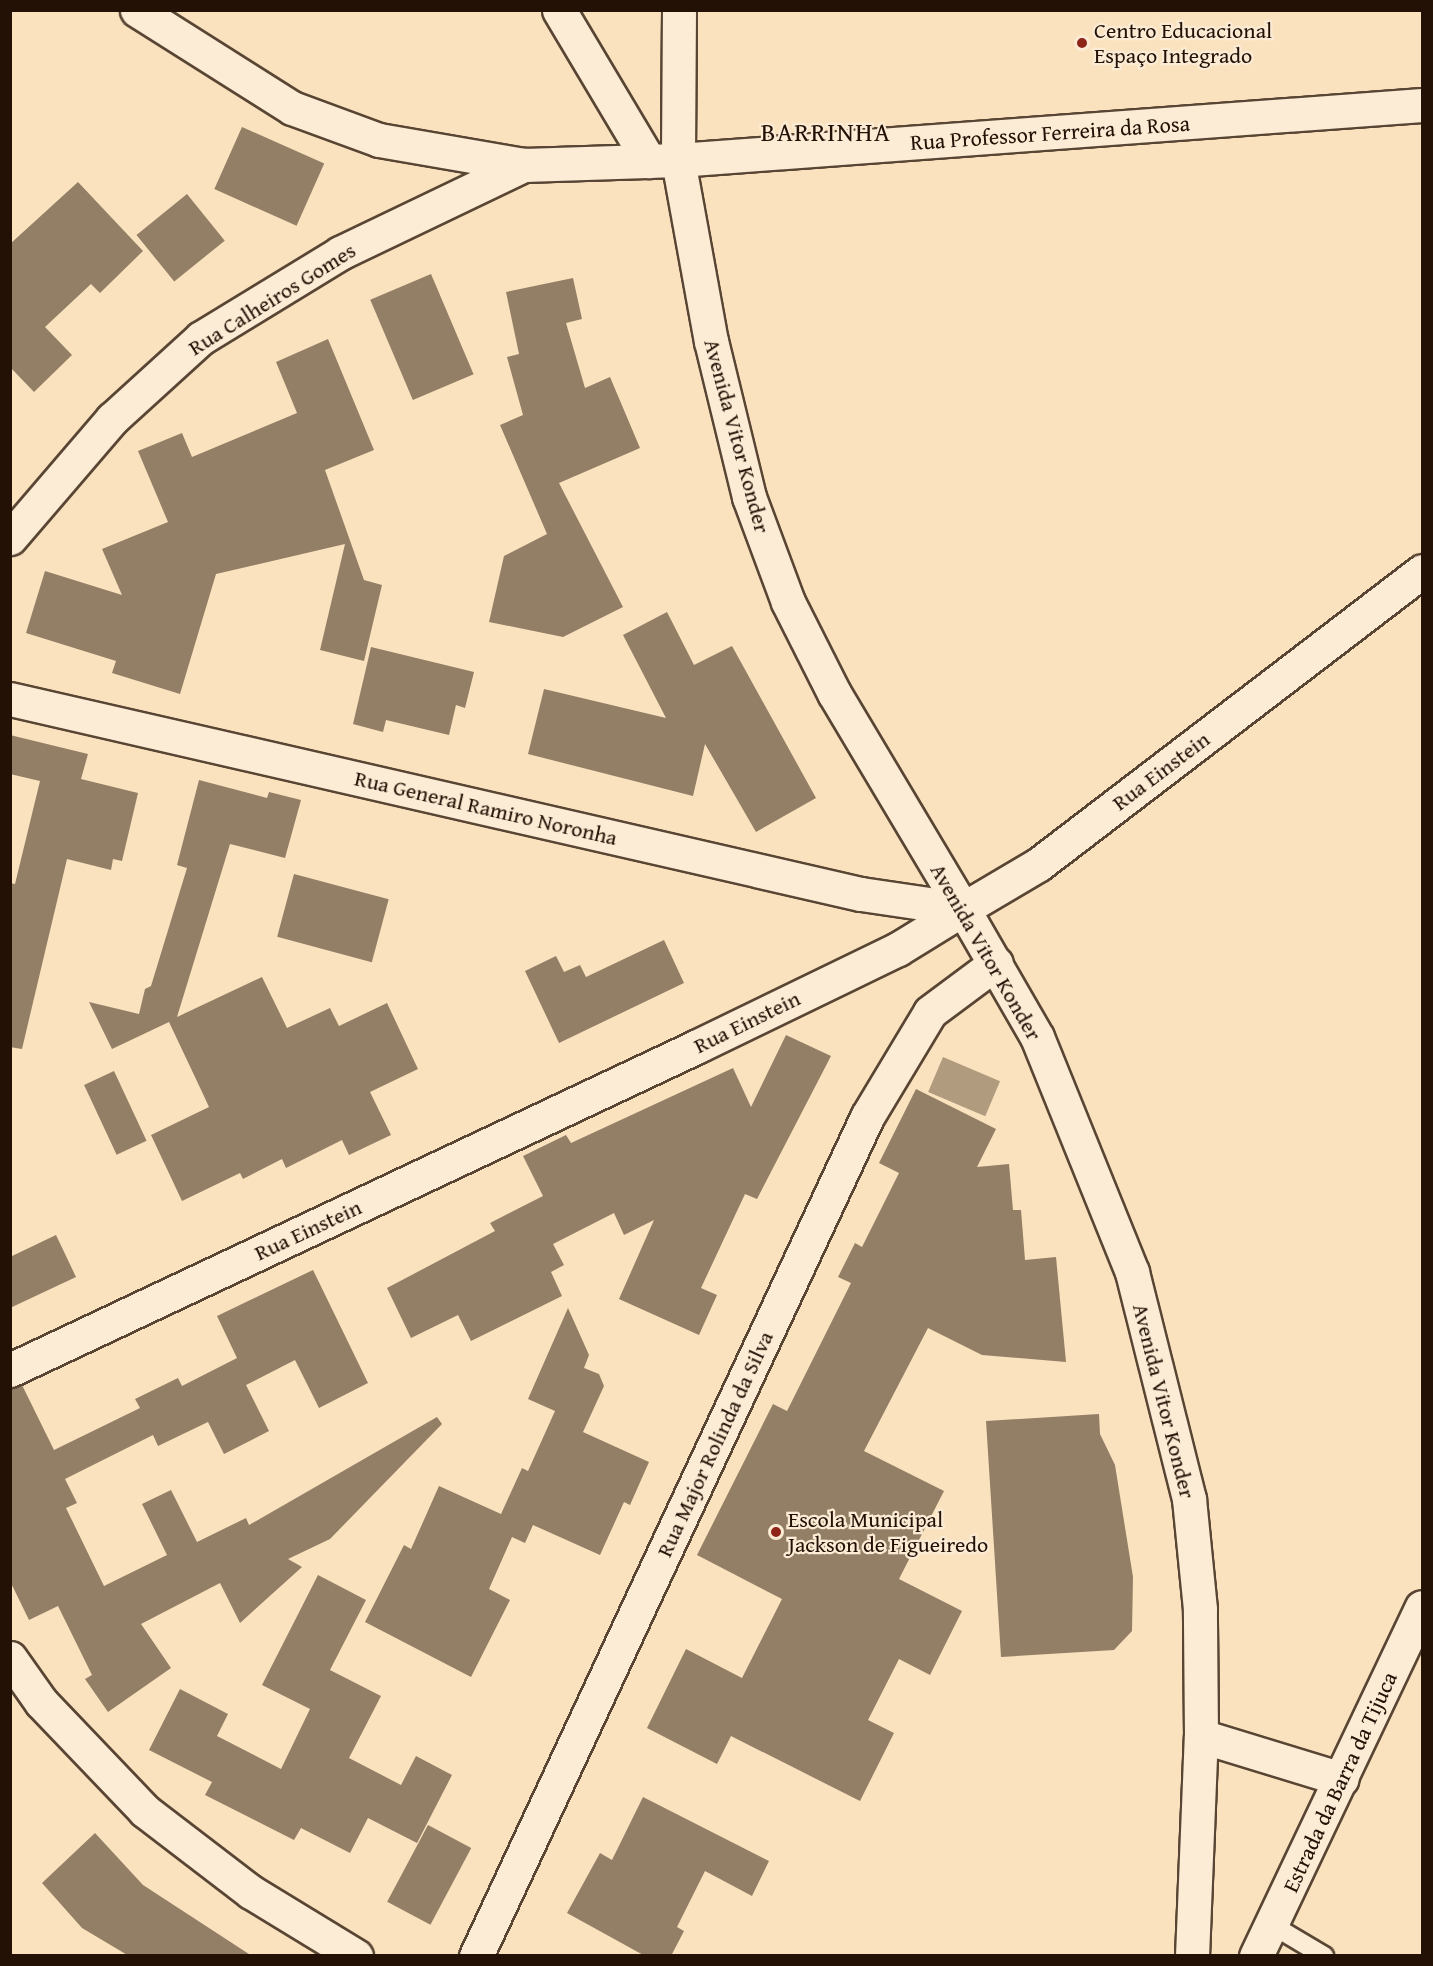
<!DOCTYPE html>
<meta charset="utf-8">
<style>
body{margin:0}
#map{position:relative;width:1433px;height:1966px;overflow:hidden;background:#fae2be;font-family:"Gentium Book Plus",serif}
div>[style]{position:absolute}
.water>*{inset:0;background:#b19b7f;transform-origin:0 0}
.building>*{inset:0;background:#937e66;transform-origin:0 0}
.roads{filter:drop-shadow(2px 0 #594534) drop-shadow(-2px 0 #594534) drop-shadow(0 2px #594534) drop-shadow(0 -2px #594534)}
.lane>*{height:18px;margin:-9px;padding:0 9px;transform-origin:9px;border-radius:9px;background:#fcecd5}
.street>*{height:33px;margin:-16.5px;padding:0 16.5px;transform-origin:16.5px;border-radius:16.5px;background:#fcecd5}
.secondary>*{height:33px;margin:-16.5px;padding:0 16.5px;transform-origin:16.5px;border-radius:16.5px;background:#fcecd5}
.dots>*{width:16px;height:16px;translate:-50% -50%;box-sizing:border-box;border:3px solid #fcecd5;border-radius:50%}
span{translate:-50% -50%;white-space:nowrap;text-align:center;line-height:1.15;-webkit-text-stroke:4.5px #fcecd5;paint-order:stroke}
.poi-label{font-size:22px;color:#231106}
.left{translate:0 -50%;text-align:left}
.street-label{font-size:22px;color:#231106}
.quarter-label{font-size:26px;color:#231106;letter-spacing:1.5px}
.frame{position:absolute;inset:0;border:12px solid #231106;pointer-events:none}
</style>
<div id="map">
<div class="water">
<div style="left:943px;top:1057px;width:62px;height:38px;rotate:23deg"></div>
</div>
<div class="building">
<div style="left:242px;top:127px;width:90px;height:68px;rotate:24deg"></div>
<div style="clip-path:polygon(78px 182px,143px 251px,100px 293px,91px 284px,45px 327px,72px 355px,34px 392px,10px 367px,10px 244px)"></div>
<div style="left:187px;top:194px;width:60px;height:65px;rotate:51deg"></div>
<div style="left:431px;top:274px;width:109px;height:66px;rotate:67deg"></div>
<div style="clip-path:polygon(573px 278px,582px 319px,566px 323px,585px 388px,610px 377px,640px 448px,559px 483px,623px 607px,563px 637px,489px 622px,504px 556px,547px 534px,500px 425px,523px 415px,507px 357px,519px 354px,506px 292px)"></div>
<div style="clip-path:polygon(328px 339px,374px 450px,325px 470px,364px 580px,382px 585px,364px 661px,320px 650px,345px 544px,216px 574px,180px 694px,112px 673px,116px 661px,26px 633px,45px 571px,122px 595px,102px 549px,168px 522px,138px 451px,182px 433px,192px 457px,297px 413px,276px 362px)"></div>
<div style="clip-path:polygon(667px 612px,694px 665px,732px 646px,816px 798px,756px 832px,705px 744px,693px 796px,528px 754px,544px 689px,666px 718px,623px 635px)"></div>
<div style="clip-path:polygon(371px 647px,474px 672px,465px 708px,456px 705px,449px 735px,386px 720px,383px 732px,353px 724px)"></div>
<div style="clip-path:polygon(10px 735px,88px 754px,81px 779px,138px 793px,122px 861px,113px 859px,111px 870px,67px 859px,22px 1049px,10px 1047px,10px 883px,15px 884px,40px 781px,10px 774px)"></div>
<div style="clip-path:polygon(199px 780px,267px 798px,269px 792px,301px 800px,285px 858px,230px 844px,177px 1017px,262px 977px,287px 1028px,330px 1008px,339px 1026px,387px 1003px,418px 1069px,370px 1092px,391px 1135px,349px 1155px,342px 1140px,286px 1168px,282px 1159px,243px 1179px,240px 1173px,182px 1201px,151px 1135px,209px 1107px,203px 1094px,169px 1022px,112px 1049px,89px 1002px,139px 1014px,145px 989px,151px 986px,187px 868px,177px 865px)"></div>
<div style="left:294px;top:874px;width:98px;height:65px;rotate:15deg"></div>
<div style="clip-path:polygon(664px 940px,684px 983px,559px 1043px,525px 971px,556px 956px,564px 972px,580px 965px,586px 977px)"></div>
<div style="clip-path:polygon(786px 1035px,831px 1056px,757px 1199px,745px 1194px,701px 1288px,717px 1295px,699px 1335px,619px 1299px,654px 1220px,624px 1235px,614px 1213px,553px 1244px,564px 1265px,551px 1272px,562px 1296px,471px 1341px,458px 1315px,411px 1338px,387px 1288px,495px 1231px,490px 1223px,543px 1196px,523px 1156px,566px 1135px,571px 1143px,733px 1068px,751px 1107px)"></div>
<div style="left:114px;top:1071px;width:77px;height:33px;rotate:65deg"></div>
<div style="clip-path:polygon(916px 1089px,996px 1129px,977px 1167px,1009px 1164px,1013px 1210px,1021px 1210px,1025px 1260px,1056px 1257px,1066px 1362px,982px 1355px,928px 1328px,864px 1451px,944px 1491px,899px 1579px,962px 1611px,930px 1675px,899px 1659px,868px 1720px,894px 1733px,860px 1801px,731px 1736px,717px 1764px,647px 1728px,686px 1649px,742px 1678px,782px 1599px,697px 1555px,773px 1404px,787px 1411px,851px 1283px,838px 1277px,855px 1243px,862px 1247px,899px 1173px,879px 1163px)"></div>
<div style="clip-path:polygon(56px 1235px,76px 1277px,10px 1308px,10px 1257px)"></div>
<div style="clip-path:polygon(313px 1270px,368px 1383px,319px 1408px,295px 1360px,246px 1385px,269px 1431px,224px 1454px,208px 1422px,158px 1446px,153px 1435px,65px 1479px,77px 1503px,66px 1508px,104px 1586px,167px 1555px,142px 1504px,171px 1490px,197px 1542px,246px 1518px,249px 1525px,437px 1417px,442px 1424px,330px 1539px,288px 1559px,302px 1567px,240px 1623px,220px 1583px,141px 1624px,171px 1668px,108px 1712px,85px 1679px,92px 1675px,58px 1606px,29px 1620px,10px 1581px,10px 1388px,22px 1385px,54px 1450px,140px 1408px,135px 1399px,178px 1378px,182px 1386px,237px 1358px,217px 1316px)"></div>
<div style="clip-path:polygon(568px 1308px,589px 1355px,584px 1368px,599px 1374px,604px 1386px,583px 1432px,649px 1462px,630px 1505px,624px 1502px,600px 1555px,533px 1525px,525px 1543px,512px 1537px,489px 1589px,510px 1600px,471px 1677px,365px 1622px,404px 1545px,411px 1549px,439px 1486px,501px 1514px,522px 1468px,528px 1471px,555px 1411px,528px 1399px)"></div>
<div style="clip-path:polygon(1099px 1414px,1100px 1434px,1115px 1465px,1133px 1577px,1132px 1631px,1114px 1650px,1001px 1657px,986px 1421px)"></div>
<div style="clip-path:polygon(318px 1575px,366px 1600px,330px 1670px,381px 1696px,349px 1758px,401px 1785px,416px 1756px,452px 1775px,417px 1843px,368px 1818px,350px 1853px,301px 1828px,294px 1840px,205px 1795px,212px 1782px,149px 1750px,180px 1689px,228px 1714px,217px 1736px,281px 1769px,310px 1709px,262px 1685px)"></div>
<div style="clip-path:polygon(643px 1797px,769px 1861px,752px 1896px,705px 1871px,677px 1927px,684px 1931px,671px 1956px,645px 1956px,567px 1913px,600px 1853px,612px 1860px)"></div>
<div style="left:428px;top:1825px;width:49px;height:87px;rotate:28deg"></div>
<div style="clip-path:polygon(95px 1833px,143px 1885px,252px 1956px,129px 1956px,82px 1928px,42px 1883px)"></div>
</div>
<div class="roads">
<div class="lane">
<div style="left:1272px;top:1925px;width:61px;rotate:30.8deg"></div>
</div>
<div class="street">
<div style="left:137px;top:10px;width:183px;rotate:32.3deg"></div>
<div style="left:292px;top:108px;width:93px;rotate:20.2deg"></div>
<div style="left:379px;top:140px;width:147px;rotate:9.8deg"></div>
<div style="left:524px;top:165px;width:154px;rotate:-1.9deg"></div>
<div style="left:678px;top:160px;width:746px;rotate:-4.23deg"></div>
<div style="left:559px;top:10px;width:176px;rotate:59.2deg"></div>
<div style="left:679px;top:10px;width:150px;rotate:90.4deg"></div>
<div style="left:678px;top:160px;width:184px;rotate:79.7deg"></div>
<div style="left:711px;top:341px;width:161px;rotate:76.3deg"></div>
<div style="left:749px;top:497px;width:112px;rotate:69.6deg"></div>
<div style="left:788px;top:602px;width:102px;rotate:63.2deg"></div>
<div style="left:834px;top:693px;width:252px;rotate:59.2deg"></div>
<div style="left:10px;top:538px;width:157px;rotate:-49.4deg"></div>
<div style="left:112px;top:419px;width:120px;rotate:-42.3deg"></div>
<div style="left:201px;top:338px;width:163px;rotate:-31.4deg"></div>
<div style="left:340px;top:253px;width:204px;rotate:-25.6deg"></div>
<div style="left:10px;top:699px;width:873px;rotate:12.91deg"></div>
<div style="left:861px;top:894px;width:103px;rotate:8.4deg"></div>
<div style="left:10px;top:1370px;width:760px;rotate:-25.22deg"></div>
<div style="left:698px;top:1046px;width:222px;rotate:-25.9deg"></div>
<div style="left:898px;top:949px;width:76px;rotate:-31.6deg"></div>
<div style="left:10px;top:1658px;width:54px;rotate:54.8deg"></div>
<div style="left:41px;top:1702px;width:151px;rotate:46.3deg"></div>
<div style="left:145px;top:1811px;width:133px;rotate:37.4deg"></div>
<div style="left:251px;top:1892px;width:123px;rotate:31.4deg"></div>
<div style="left:476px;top:1956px;width:926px;rotate:-65.01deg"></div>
<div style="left:867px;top:1117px;width:122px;rotate:-59deg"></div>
<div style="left:930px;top:1012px;width:82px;rotate:-36.6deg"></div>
</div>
<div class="secondary">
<div style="left:1201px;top:1736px;width:147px;rotate:17deg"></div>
<div style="left:1192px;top:1956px;width:220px;rotate:-87.7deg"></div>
<div style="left:1201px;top:1736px;width:127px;rotate:-90.5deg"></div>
<div style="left:1200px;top:1609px;width:111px;rotate:-95.7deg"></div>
<div style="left:1189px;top:1499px;width:234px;rotate:-104.1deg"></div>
<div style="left:1132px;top:1272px;width:253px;rotate:-112deg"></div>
<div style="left:1037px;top:1037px;width:148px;rotate:-120deg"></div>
<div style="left:963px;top:909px;width:88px;rotate:-30.6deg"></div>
<div style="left:1039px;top:864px;width:482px;rotate:-37.4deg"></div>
<div style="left:1256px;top:1956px;width:386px;rotate:-64.6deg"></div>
</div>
</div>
<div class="dots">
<div style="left:1082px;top:43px;background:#8f2418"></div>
<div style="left:776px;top:1532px;background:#8f2418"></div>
</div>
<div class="poi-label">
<span class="left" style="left:1094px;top:43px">Centro Educacional<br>Espaço Integrado</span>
<span class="left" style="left:788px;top:1532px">Escola Municipal<br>Jackson de Figueiredo</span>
</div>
<div class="street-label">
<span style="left:1050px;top:133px;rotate:-4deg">Rua Professor Ferreira da Rosa</span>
<span style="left:272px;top:299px;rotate:-32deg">Rua Calheiros Gomes</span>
<span style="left:737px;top:436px;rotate:75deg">Avenida Vitor Konder</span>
<span style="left:1161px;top:771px;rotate:-37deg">Rua Einstein</span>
<span style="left:486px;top:808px;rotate:13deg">Rua General Ramiro Noronha</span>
<span style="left:986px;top:952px;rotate:60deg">Avenida Vitor Konder</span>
<span style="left:747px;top:1022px;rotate:-26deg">Rua Einstein</span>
<span style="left:308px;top:1230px;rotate:-25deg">Rua Einstein</span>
<span style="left:1164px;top:1401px;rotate:76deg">Avenida Vitor Konder</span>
<span style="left:715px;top:1444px;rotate:-65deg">Rua Major Rolinda da Silva</span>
<span style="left:1340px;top:1782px;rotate:-65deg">Estrada da Barra da Tijuca</span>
</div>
<div class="quarter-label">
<span style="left:826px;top:132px">BARRINHA</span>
</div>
<div class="frame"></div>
</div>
